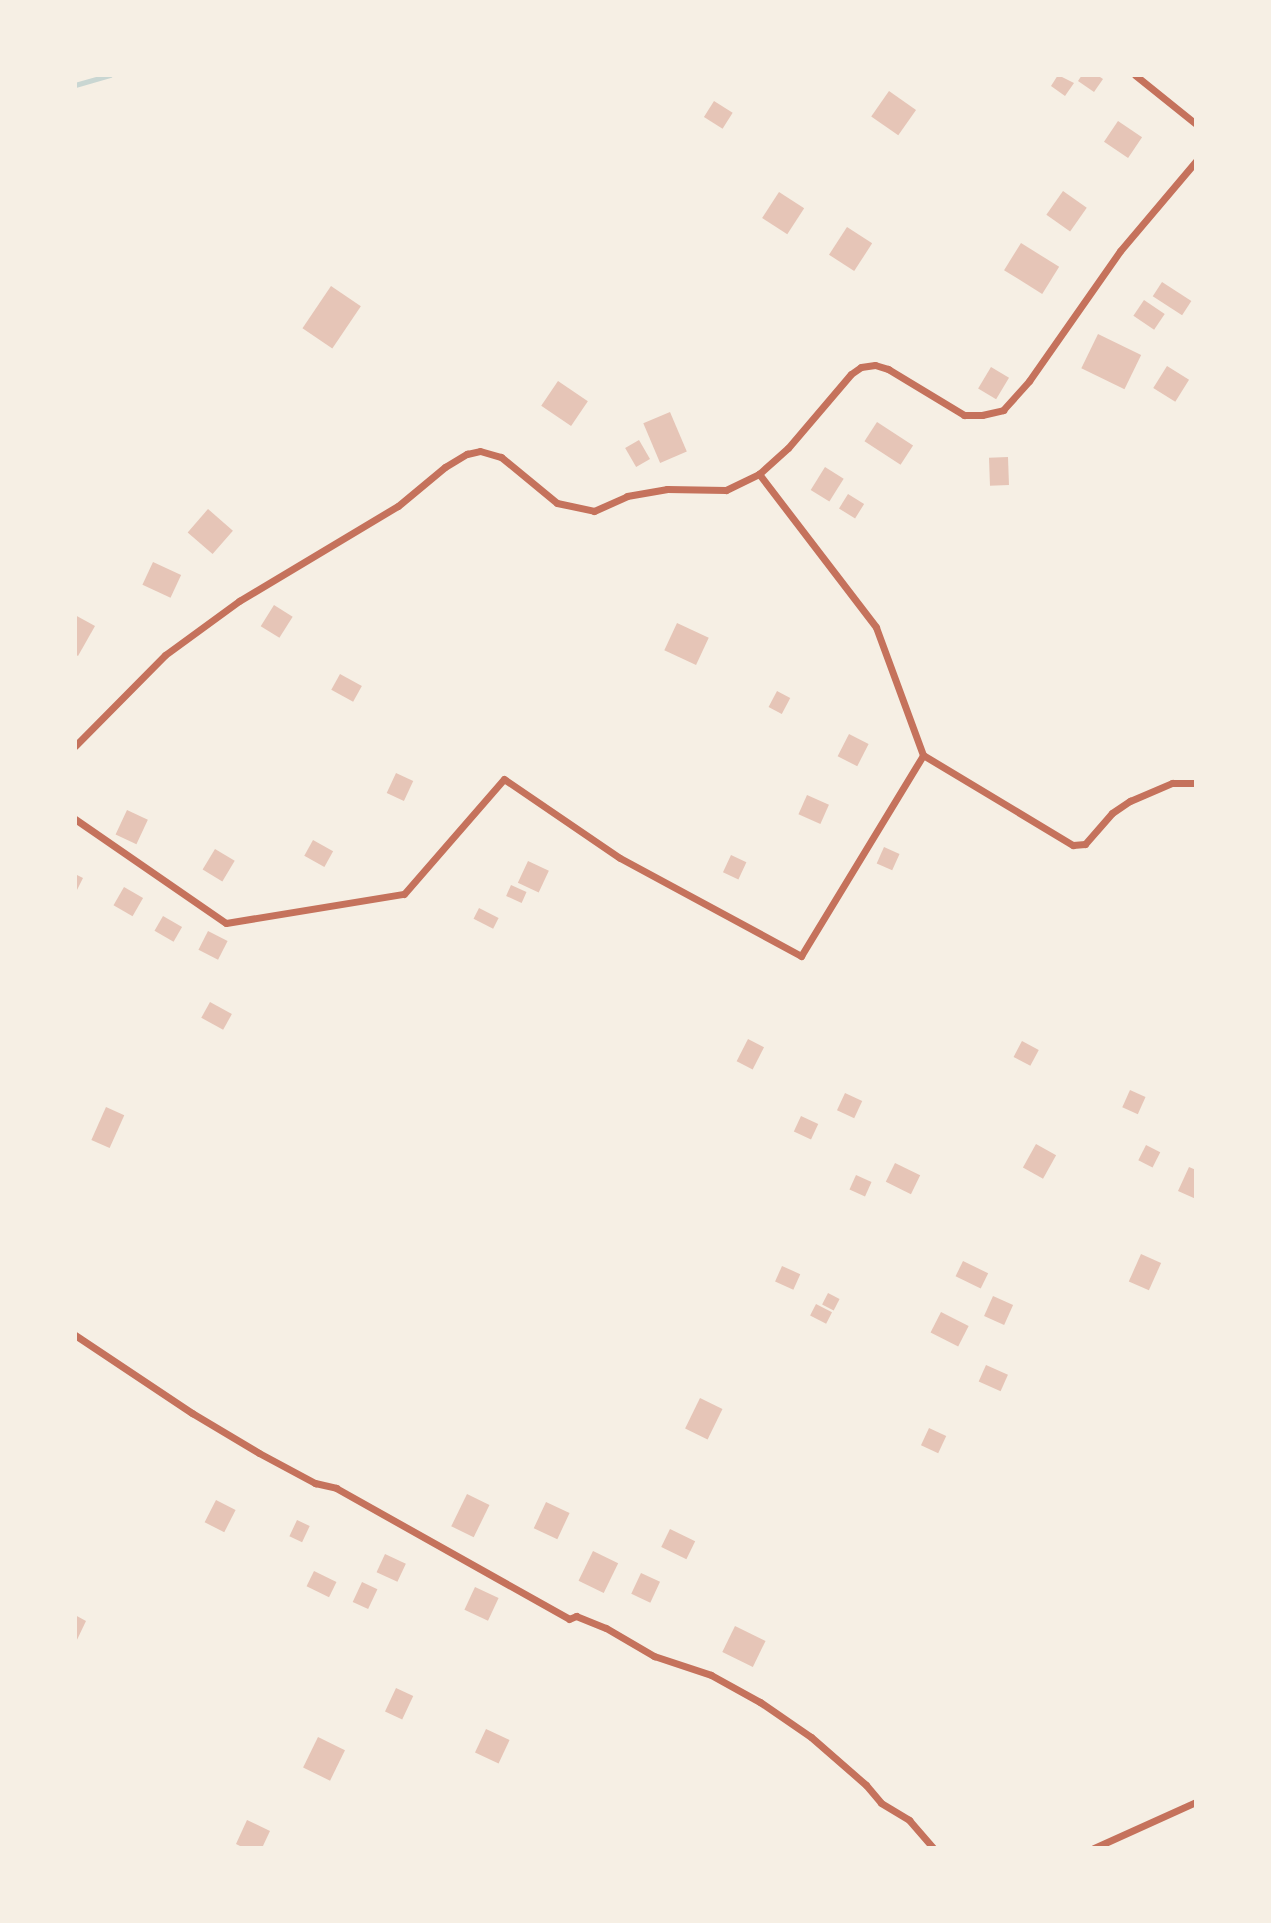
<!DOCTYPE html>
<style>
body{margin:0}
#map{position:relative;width:1271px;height:1923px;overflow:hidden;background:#f6efe4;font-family:Arial,sans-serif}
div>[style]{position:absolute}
.stream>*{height:5px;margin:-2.5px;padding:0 2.5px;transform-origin:2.5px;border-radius:2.5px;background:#c9d6d2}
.building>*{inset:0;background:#e6c5b7;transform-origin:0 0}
.minor>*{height:7px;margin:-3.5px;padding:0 3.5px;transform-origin:3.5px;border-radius:3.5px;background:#c5725c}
span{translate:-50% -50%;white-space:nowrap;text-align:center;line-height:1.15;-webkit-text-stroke:5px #f6efe4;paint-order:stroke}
.frame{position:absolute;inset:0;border:77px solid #f6efe4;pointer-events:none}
</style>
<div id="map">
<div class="stream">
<div style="left:75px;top:85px;width:36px;rotate:-16deg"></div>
</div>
<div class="building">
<div style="clip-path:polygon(1058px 75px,1074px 83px,1065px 96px,1051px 86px)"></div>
<div style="clip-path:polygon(1082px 75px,1097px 75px,1103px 79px,1094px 92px,1078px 81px)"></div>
<div style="left:889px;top:91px;width:33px;height:31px;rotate:35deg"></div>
<div style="left:714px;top:101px;width:22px;height:19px;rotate:32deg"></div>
<div style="left:1118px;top:121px;width:29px;height:25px;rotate:34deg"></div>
<div style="left:1063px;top:191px;width:29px;height:29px;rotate:35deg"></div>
<div style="left:779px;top:192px;width:30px;height:31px;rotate:33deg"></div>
<div style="left:847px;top:227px;width:30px;height:33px;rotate:33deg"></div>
<div style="left:1021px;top:243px;width:45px;height:32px;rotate:32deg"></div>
<div style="left:1162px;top:282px;width:35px;height:17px;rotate:33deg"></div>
<div style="left:331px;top:286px;width:36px;height:51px;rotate:34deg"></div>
<div style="left:1144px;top:300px;width:25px;height:19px;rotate:34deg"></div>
<div style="left:1098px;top:334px;width:48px;height:38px;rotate:26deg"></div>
<div style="left:1167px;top:366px;width:26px;height:26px;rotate:32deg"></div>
<div style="left:991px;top:367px;width:21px;height:25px;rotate:31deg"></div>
<div style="left:558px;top:381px;width:36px;height:30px;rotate:34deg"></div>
<div style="left:670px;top:412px;width:43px;height:29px;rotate:67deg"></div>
<div style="left:877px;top:422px;width:43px;height:23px;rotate:33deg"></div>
<div style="left:639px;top:440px;width:22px;height:16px;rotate:60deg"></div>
<div style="left:1008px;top:457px;width:28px;height:19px;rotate:88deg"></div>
<div style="left:825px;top:467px;width:22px;height:27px;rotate:32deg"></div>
<div style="left:848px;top:494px;width:19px;height:17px;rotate:32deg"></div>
<div style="left:208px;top:509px;width:33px;height:31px;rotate:41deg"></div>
<div style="left:153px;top:562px;width:31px;height:25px;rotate:25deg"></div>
<div style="left:274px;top:605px;width:22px;height:25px;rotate:32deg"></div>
<div style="clip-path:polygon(75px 615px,95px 626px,78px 656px,75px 654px)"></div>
<div style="left:677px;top:623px;width:35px;height:30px;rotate:25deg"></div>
<div style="left:340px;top:674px;width:25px;height:18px;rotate:29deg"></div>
<div style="left:777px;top:691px;width:15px;height:18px;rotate:28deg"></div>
<div style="left:849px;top:734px;width:22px;height:25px;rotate:27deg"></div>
<div style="left:396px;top:773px;width:19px;height:22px;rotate:25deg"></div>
<div style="left:807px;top:795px;width:24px;height:21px;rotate:24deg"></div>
<div style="left:127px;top:810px;width:23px;height:27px;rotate:25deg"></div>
<div style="left:313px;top:840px;width:23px;height:18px;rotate:29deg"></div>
<div style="left:884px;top:847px;width:17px;height:18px;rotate:24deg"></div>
<div style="left:215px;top:849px;width:23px;height:24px;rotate:31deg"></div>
<div style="left:731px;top:855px;width:17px;height:19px;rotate:25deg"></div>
<div style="left:528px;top:861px;width:23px;height:24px;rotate:25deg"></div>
<div style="clip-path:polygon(75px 874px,83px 878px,75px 894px)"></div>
<div style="left:511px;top:885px;width:17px;height:12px;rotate:24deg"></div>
<div style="left:124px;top:887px;width:22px;height:21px;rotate:30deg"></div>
<div style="left:479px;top:908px;width:22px;height:12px;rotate:27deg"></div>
<div style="left:163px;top:916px;width:22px;height:17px;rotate:30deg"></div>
<div style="left:208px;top:931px;width:22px;height:21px;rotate:27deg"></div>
<div style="left:210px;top:1002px;width:25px;height:18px;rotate:29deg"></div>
<div style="left:748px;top:1039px;width:18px;height:25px;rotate:27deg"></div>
<div style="left:1022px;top:1041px;width:19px;height:18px;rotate:28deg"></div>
<div style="left:1130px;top:1090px;width:17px;height:19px;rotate:24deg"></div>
<div style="left:845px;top:1093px;width:19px;height:19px;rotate:25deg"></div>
<div style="left:106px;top:1107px;width:20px;height:36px;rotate:24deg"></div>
<div style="left:801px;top:1116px;width:19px;height:17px;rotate:25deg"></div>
<div style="left:1036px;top:1144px;width:23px;height:27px;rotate:29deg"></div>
<div style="left:1146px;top:1145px;width:16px;height:17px;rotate:27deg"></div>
<div style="left:895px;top:1163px;width:28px;height:21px;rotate:26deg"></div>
<div style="clip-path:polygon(1189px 1167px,1196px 1170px,1196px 1199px,1178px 1191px)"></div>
<div style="left:856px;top:1175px;width:17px;height:16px;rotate:24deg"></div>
<div style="left:1141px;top:1254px;width:22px;height:30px;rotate:24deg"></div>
<div style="left:963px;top:1261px;width:28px;height:17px;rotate:26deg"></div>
<div style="left:782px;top:1266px;width:20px;height:17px;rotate:24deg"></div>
<div style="left:828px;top:1293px;width:13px;height:13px;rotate:27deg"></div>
<div style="left:993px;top:1296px;width:22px;height:22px;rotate:24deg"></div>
<div style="left:816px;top:1304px;width:18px;height:13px;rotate:27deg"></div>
<div style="left:941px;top:1312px;width:31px;height:23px;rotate:27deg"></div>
<div style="left:986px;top:1365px;width:24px;height:18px;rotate:24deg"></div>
<div style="left:700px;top:1398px;width:25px;height:34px;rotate:26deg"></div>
<div style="left:929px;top:1428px;width:19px;height:19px;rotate:25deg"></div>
<div style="left:467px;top:1494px;width:25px;height:36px;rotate:26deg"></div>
<div style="left:216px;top:1500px;width:22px;height:25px;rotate:27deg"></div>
<div style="left:546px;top:1502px;width:26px;height:29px;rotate:25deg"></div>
<div style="left:297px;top:1520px;width:14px;height:18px;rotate:25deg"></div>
<div style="left:670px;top:1529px;width:28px;height:20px;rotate:26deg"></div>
<div style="left:593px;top:1551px;width:28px;height:33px;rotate:26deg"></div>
<div style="left:385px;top:1554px;width:23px;height:20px;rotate:25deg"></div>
<div style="left:314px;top:1571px;width:25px;height:17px;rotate:26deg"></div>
<div style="left:641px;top:1573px;width:21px;height:23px;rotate:25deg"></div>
<div style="left:362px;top:1582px;width:17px;height:22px;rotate:25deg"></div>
<div style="left:475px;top:1587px;width:26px;height:25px;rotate:25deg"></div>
<div style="clip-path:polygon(75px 1615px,86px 1621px,75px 1644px)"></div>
<div style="left:735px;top:1626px;width:34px;height:29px;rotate:26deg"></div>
<div style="left:396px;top:1688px;width:19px;height:26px;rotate:25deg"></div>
<div style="left:486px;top:1729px;width:26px;height:26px;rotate:25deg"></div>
<div style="left:318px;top:1737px;width:30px;height:34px;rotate:26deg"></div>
<div style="clip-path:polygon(247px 1820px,270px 1831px,262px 1848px,244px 1848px,236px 1844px)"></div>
</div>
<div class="minor">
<div style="left:1135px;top:75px;width:78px;rotate:38.8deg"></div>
<div style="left:75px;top:746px;width:128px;rotate:-45.3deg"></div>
<div style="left:165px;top:655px;width:92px;rotate:-36.1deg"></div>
<div style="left:239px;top:601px;width:185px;rotate:-30.9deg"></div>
<div style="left:398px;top:506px;width:61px;rotate:-39.7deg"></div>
<div style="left:445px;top:467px;width:26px;rotate:-31deg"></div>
<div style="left:467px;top:454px;width:13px;rotate:-13deg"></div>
<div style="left:480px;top:451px;width:22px;rotate:16deg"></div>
<div style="left:501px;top:457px;width:72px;rotate:39.4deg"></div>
<div style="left:557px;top:503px;width:38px;rotate:12deg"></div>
<div style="left:594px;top:511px;width:36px;rotate:-24deg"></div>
<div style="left:627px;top:496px;width:41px;rotate:-9.9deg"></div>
<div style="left:667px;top:489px;width:59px;rotate:1deg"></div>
<div style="left:726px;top:490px;width:37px;rotate:-26deg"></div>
<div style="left:759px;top:474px;width:39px;rotate:-42deg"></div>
<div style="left:788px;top:448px;width:97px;rotate:-49.6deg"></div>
<div style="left:851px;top:374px;width:12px;rotate:-35deg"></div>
<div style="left:861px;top:367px;width:14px;rotate:-8deg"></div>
<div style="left:875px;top:365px;width:14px;rotate:17deg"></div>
<div style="left:888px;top:369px;width:89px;rotate:31.2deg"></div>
<div style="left:964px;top:415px;width:18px"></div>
<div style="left:982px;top:415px;width:22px;rotate:-13deg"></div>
<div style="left:1003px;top:410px;width:39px;rotate:-48deg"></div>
<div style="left:1029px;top:381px;width:159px;rotate:-55deg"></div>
<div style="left:1120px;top:251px;width:118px;rotate:-49.8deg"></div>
<div style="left:923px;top:755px;width:175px;rotate:31deg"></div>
<div style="left:1073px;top:845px;width:12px;rotate:-5deg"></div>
<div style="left:1085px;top:844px;width:41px;rotate:-48.9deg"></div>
<div style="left:1112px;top:813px;width:22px;rotate:-34deg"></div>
<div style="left:1130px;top:801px;width:46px;rotate:-23.2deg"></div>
<div style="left:1172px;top:783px;width:24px"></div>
<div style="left:75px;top:819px;width:183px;rotate:34.6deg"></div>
<div style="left:226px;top:923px;width:180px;rotate:-9.3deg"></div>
<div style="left:404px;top:894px;width:152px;rotate:-49deg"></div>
<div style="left:504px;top:779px;width:140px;rotate:34.3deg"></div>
<div style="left:620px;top:858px;width:206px;rotate:28.4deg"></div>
<div style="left:801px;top:956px;width:235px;rotate:-58.7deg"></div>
<div style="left:923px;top:755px;width:136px;rotate:-110.2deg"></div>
<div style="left:876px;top:627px;width:193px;rotate:-127.4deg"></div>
<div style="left:75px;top:1335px;width:141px;rotate:33.7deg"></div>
<div style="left:192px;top:1413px;width:78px;rotate:30.8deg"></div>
<div style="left:259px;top:1453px;width:64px;rotate:28.2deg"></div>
<div style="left:315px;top:1483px;width:22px;rotate:13deg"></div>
<div style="left:336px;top:1488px;width:267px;rotate:29.3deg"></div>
<div style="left:569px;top:1619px;width:8px;rotate:-23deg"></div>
<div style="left:576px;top:1616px;width:32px;rotate:22deg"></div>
<div style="left:606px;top:1628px;width:56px;rotate:30.3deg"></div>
<div style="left:654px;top:1656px;width:60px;rotate:18.4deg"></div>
<div style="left:711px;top:1675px;width:56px;rotate:28.9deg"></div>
<div style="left:760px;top:1702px;width:62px;rotate:34.5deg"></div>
<div style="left:811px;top:1737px;width:73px;rotate:41.1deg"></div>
<div style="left:866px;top:1785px;width:23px;rotate:50deg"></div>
<div style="left:881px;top:1803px;width:33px;rotate:31deg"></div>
<div style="left:909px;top:1820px;width:37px;rotate:49deg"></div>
<div style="left:1094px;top:1848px;width:112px;rotate:-24.3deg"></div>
</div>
<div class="frame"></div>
</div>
